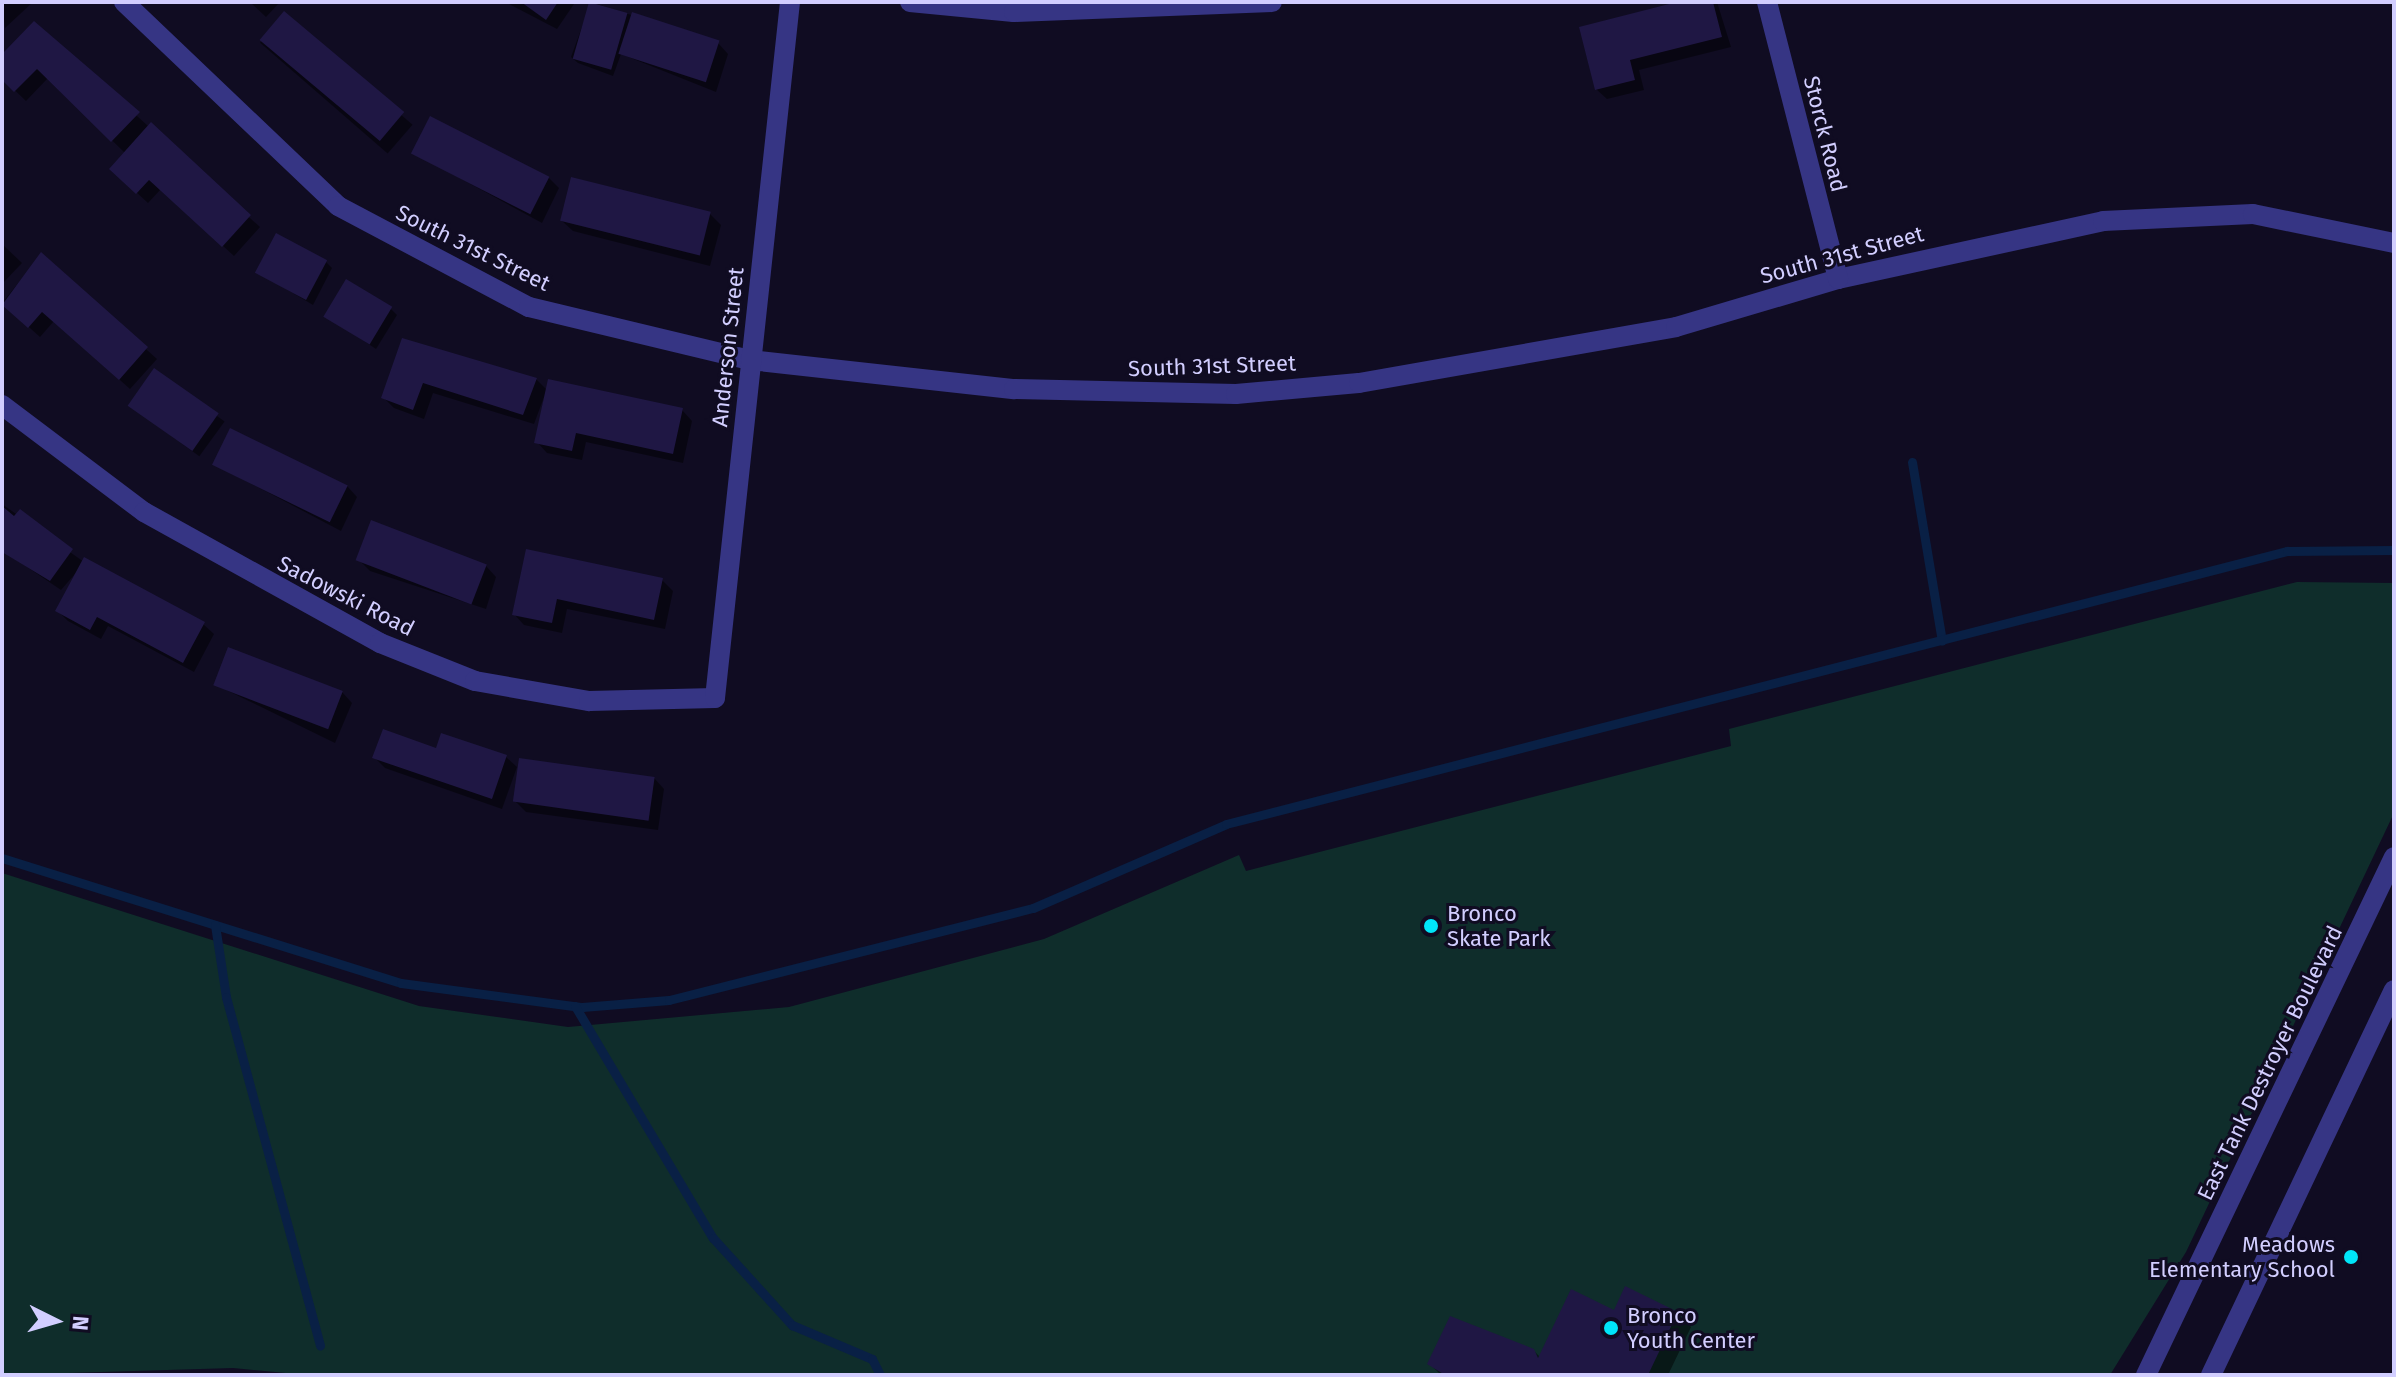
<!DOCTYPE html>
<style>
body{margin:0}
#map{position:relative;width:2396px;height:1377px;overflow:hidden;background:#100c22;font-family:"Fira Sans",sans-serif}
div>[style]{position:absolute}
.green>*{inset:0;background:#0f2d2b}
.shadow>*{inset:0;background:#0007;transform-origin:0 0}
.stream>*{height:9px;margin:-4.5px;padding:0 4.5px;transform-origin:4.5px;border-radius:4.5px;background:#092045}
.building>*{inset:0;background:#1f1744;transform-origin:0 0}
.minor>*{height:20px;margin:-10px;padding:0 10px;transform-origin:10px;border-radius:10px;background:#363584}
.tertiary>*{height:20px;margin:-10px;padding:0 10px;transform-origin:10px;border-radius:10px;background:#363584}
.dots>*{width:22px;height:22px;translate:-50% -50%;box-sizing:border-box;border:4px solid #100c22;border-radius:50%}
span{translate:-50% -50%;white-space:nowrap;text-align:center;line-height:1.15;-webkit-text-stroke:6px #100c22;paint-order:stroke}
.street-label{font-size:22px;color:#d2ceff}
.poi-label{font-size:22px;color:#d2ceff}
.left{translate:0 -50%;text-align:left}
.right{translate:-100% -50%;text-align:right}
.frame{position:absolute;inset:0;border:4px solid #d2ceff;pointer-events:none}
.north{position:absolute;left:16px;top:1281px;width:80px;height:80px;-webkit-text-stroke:6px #100c22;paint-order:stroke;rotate:95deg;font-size:22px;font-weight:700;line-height:32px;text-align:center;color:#d2ceff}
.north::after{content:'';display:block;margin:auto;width:28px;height:36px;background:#d2ceff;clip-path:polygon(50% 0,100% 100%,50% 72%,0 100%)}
</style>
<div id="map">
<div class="green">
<div style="clip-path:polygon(2297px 582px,2394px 583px,2394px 813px,2186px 1252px,2110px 1375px,307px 1375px,233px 1368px,2px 1375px,2px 873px,419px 1006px,568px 1027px,789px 1007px,1044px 939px,1239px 855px,1246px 871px,1731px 746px,1729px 729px)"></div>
</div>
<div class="shadow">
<div style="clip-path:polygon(2px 2px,33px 2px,5px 28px)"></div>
<div style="clip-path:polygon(250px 2px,280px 2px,266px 17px)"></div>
<div style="clip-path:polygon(505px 2px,572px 2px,574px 4px,557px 29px)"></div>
<div style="clip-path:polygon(591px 2px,718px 43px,728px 54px,716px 92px,621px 54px,613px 76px,578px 63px,571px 57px)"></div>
<div style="clip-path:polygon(1685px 2px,1717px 2px,1731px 47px,1639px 70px,1644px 90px,1607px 99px,1596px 89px)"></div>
<div style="left:285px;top:14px;width:169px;height:38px;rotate:41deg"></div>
<div style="clip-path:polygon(34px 23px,260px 227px,234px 256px,161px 189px,148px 203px,122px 179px,125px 153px,48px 78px,26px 101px,2px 78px,2px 56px)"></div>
<div style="clip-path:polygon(414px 153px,549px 178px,559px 188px,542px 223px)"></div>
<div style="clip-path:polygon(710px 214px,721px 225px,710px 266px,573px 231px,562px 221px)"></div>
<div style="clip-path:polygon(2px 244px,22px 263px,2px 284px)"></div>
<div style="clip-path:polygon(41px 255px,157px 359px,130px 389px,54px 321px,40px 337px,2px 303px)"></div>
<div style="clip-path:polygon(326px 262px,332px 268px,313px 305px,258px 272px)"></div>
<div style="clip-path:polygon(390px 308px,397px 315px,376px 349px,326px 316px)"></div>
<div style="clip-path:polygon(404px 340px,536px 379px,548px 391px,682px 410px,692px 421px,683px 463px,586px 442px,582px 460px,547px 453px,537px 442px,544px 397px,534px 424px,433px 393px,424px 419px,394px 408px,383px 397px)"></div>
<div style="left:155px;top:371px;width:86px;height:43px;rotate:36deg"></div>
<div style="clip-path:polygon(214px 464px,347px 486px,357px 497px,341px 531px)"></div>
<div style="clip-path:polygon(2px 504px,84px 562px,203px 624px,214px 634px,194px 672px,108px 626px,101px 639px,68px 621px,58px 611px,81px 567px,61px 590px,2px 550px)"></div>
<div style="clip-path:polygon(527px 552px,662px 580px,673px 591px,665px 629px,567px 609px,562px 633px,524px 625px,514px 614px)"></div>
<div style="clip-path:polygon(359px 560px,486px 566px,496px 577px,486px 609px,370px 571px)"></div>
<div style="clip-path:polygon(214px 684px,342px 692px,352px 703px,335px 743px)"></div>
<div style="clip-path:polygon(437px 750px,506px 757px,517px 767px,502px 809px,385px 768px,375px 758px)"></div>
<div style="clip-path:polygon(654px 778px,664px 789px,658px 830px,526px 812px,516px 802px)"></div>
<div style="clip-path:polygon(1615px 1313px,1677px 1313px,1691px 1327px,1668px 1375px,1441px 1375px,1429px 1363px,1533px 1350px,1541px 1358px)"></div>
</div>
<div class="stream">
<div style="left:1912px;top:462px;width:181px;rotate:80.5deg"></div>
<div style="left:2px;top:858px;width:418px;rotate:17.4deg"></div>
<div style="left:401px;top:983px;width:183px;rotate:7.6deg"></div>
<div style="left:582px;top:1007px;width:87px;rotate:-4.6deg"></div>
<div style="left:669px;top:1000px;width:375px;rotate:-14.2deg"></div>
<div style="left:1033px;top:908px;width:210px;rotate:-23.5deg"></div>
<div style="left:1226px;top:824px;width:1096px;rotate:-14.43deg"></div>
<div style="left:2287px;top:551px;width:107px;rotate:-0.5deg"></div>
<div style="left:215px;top:925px;width:73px;rotate:81.3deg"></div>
<div style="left:226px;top:997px;width:361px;rotate:74.9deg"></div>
<div style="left:575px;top:1006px;width:270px;rotate:59.3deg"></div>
<div style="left:713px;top:1238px;width:118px;rotate:47.8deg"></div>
<div style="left:792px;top:1325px;width:87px;rotate:23deg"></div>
<div style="left:872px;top:1359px;width:18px;rotate:63deg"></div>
</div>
<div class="building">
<div style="clip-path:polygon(521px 2px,558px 2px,546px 20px)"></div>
<div style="left:589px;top:2px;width:40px;height:59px;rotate:16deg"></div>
<div style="clip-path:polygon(1677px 2px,1713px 2px,1722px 37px,1630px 60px,1635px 80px,1595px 90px,1579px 27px)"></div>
<div style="left:284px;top:11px;width:157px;height:38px;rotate:40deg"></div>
<div style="left:632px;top:12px;width:92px;height:44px;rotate:18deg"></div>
<div style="clip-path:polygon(34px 21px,140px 112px,111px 142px,37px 69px,14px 92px,2px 80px,2px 54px)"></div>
<div style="left:430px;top:116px;width:134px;height:42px;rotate:27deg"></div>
<div style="clip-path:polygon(151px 122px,251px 215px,222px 247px,149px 180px,136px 194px,109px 169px)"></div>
<div style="left:571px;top:177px;width:144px;height:45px;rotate:14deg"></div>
<div style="left:276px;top:233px;width:58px;height:45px;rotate:28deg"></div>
<div style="clip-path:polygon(41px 252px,148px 347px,119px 380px,42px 312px,28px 328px,2px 305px)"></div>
<div style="left:346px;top:279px;width:54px;height:44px;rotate:31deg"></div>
<div style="clip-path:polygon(402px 338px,537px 378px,523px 415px,423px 383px,413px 410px,381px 398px)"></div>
<div style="left:154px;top:368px;width:79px;height:46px;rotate:35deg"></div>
<div style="clip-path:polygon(548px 379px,683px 408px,673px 454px,576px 433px,572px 451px,534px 443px)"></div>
<div style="left:230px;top:428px;width:131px;height:41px;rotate:26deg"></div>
<div style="clip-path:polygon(2px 506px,14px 516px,20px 509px,73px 549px,50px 581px,2px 552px)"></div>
<div style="left:371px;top:520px;width:124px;height:43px;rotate:21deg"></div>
<div style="clip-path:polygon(526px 549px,663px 578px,654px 620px,557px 599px,552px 623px,512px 615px)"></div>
<div style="clip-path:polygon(84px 557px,205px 622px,183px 663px,97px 617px,90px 630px,55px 611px)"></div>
<div style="left:228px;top:647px;width:123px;height:41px;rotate:21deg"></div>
<div style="clip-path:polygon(383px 729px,436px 748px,441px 733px,507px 755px,492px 799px,372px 758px)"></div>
<div style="left:519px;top:758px;width:137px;height:44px;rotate:8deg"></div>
<div style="clip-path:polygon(1625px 1286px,1678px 1312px,1648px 1375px,1445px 1375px,1427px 1364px,1450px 1316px,1534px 1349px,1538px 1358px,1571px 1289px,1614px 1310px)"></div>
</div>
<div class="minor">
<div style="left:124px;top:2px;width:296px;rotate:43.6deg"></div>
<div style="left:338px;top:206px;width:216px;rotate:27.9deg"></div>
<div style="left:529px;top:307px;width:227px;rotate:13.5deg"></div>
<div style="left:750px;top:360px;width:266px;rotate:6.3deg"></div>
<div style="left:1014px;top:389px;width:222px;rotate:1.3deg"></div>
<div style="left:1236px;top:394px;width:123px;rotate:-5.1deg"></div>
<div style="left:1359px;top:383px;width:322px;rotate:-10deg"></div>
<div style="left:1676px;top:327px;width:169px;rotate:-16.5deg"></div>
<div style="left:1838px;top:279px;width:271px;rotate:-12.3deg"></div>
<div style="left:2103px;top:221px;width:150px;rotate:-2.7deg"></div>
<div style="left:2253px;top:214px;width:144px;rotate:11.6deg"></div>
<div style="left:910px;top:2px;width:104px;rotate:5.5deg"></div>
<div style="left:1014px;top:12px;width:258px;rotate:-2.2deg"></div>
<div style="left:1767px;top:2px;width:286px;rotate:75.6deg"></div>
<div style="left:2px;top:405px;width:178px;rotate:37deg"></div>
<div style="left:144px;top:512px;width:270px;rotate:29deg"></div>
<div style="left:380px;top:643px;width:102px;rotate:21.8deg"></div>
<div style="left:475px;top:681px;width:116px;rotate:10deg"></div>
<div style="left:589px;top:701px;width:126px;rotate:-1.4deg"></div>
<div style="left:715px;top:698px;width:700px;rotate:-83.85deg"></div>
</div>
<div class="tertiary">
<div style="left:2146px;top:1375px;width:574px;rotate:-64.42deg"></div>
<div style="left:2211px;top:1375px;width:426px;rotate:-64.6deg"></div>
</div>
<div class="dots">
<div style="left:1431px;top:926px;background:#00e5f9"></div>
<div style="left:2351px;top:1257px;background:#00e5f9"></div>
<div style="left:1611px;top:1328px;background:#00e5f9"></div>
</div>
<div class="street-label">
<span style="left:1825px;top:134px;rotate:76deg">Storck Road</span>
<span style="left:473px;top:248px;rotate:26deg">South 31st Street</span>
<span style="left:1842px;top:255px;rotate:-15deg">South 31st Street</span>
<span style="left:728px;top:347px;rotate:-84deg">Anderson Street</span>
<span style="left:1212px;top:366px;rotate:-2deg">South 31st Street</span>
<span style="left:346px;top:596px;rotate:27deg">Sadowski Road</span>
<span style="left:2270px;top:1063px;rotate:-64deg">East Tank Destroyer Boulevard</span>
</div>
<div class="poi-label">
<span class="left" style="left:1447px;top:926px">Bronco<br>Skate Park</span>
<span class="right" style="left:2335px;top:1257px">Meadows<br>Elementary School</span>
<span class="left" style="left:1627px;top:1328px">Bronco<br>Youth Center</span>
</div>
<div class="frame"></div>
<div class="north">N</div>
</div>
